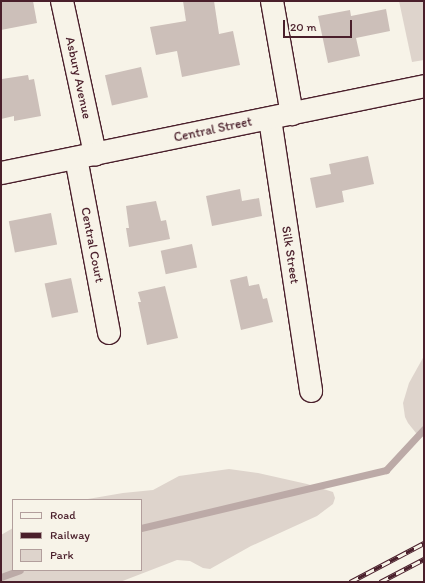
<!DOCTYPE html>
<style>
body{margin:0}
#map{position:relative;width:425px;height:583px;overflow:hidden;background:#f7f3e8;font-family:Itim,sans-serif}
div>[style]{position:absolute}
.green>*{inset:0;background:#ded4cc}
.stream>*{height:7px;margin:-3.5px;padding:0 3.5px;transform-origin:3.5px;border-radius:3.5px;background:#bcaaa7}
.building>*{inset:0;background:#ccbfb9;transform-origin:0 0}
.roads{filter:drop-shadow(1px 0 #4a1f2b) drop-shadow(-1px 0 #4a1f2b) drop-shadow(0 1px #4a1f2b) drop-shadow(0 -1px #4a1f2b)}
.minor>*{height:22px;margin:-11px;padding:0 11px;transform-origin:11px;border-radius:11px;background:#f7f3e8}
.rail>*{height:4.5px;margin-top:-2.25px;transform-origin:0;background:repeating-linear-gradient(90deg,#f7f3e8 0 9px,#4a1f2b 0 18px);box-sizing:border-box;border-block:1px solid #4a1f2b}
span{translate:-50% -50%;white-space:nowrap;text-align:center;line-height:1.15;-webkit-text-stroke:3.5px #f7f3e8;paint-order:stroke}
.street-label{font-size:13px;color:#4a1f2b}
.frame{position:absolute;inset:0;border:2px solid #4a1f2b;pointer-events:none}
.legend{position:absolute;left:12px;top:499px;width:130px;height:72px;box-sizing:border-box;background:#f7f3e8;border:1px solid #b29e9c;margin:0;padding:5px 7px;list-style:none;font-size:12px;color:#4a1f2b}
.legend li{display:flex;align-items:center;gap:8px;height:20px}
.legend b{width:20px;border:1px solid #b29e9c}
.scale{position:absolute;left:283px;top:20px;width:69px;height:18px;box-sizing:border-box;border:2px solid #4a1f2b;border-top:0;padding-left:5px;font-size:12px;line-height:14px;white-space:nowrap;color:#4a1f2b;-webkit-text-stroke:3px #f7f3e8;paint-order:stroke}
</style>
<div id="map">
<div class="green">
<div style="clip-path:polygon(399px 1px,424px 1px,424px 60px,412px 62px)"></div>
<div style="clip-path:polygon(424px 356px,424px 438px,416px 433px,408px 423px,405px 417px,403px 403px,409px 383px)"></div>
<div style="clip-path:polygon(229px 469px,258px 473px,307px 484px,333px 492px,335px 498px,333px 504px,317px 516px,251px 546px,210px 569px,203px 568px,190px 561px,177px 560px,120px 582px,1px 582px,1px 535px,13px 528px,13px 570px,141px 570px,141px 500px,82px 500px,123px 493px,153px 490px,179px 476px)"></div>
</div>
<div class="stream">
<div style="left:141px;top:528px;width:252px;rotate:-13.3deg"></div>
<div style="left:386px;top:470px;width:56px;rotate:-47.2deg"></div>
<div style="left:1px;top:577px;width:20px;rotate:-20deg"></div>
</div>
<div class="building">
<div style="clip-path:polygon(1px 1px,33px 1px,37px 23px,1px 30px)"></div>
<div style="clip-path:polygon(183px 1px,214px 1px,219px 34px,233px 31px,240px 65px,182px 77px,177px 51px,156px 55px,150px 27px,186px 21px)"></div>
<div style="clip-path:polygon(386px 9px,390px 31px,356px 38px,360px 56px,328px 63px,318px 16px,350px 10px,351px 16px)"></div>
<div style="left:141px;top:67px;width:31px;height:37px;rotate:77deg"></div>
<div style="clip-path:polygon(28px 75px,29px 80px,34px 79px,41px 116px,14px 121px,14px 116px,1px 119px,2px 79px)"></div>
<div style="clip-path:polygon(368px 156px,374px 184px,342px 191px,344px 202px,316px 208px,310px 178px,331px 174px,329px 164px)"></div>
<div style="clip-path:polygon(240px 189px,242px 201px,259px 198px,262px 216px,212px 226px,206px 196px)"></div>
<div style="clip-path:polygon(156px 201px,161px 221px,166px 220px,170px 239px,129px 247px,126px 228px,129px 228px,126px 206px)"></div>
<div style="left:51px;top:213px;width:32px;height:43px;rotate:79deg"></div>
<div style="left:192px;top:244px;width:24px;height:32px;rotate:78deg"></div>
<div style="clip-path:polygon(247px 276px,249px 286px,259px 284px,263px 299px,267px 298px,273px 322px,241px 330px,230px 280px)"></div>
<div style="left:71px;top:278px;width:35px;height:27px;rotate:78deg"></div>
<div style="clip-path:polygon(165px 286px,178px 338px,147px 345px,138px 302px,141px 302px,138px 292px)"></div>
</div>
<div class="roads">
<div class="minor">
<div style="left:62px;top:1px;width:157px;rotate:77.8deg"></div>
<div style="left:272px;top:1px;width:115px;rotate:80deg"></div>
<div style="left:270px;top:119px;width:275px;rotate:81.4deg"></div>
<div style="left:76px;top:158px;width:178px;rotate:79.3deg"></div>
<div style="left:1px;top:173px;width:432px;rotate:-11.6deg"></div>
</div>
</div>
<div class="rail">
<div style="left:350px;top:582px;width:84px;rotate:-27.8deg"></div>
<div style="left:380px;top:582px;width:50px;rotate:-27.6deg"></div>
</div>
<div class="street-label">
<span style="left:78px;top:78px;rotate:78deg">Asbury Avenue</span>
<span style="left:213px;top:130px;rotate:-12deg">Central Street</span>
<span style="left:92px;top:245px;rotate:79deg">Central Court</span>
<span style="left:290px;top:255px;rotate:81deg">Silk Street</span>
</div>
<div class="frame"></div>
<ul class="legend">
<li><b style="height:5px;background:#f7f3e8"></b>Road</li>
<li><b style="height:5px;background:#4a1f2b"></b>Railway</li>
<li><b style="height:11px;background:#ded4cc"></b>Park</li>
</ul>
<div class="scale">20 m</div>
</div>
